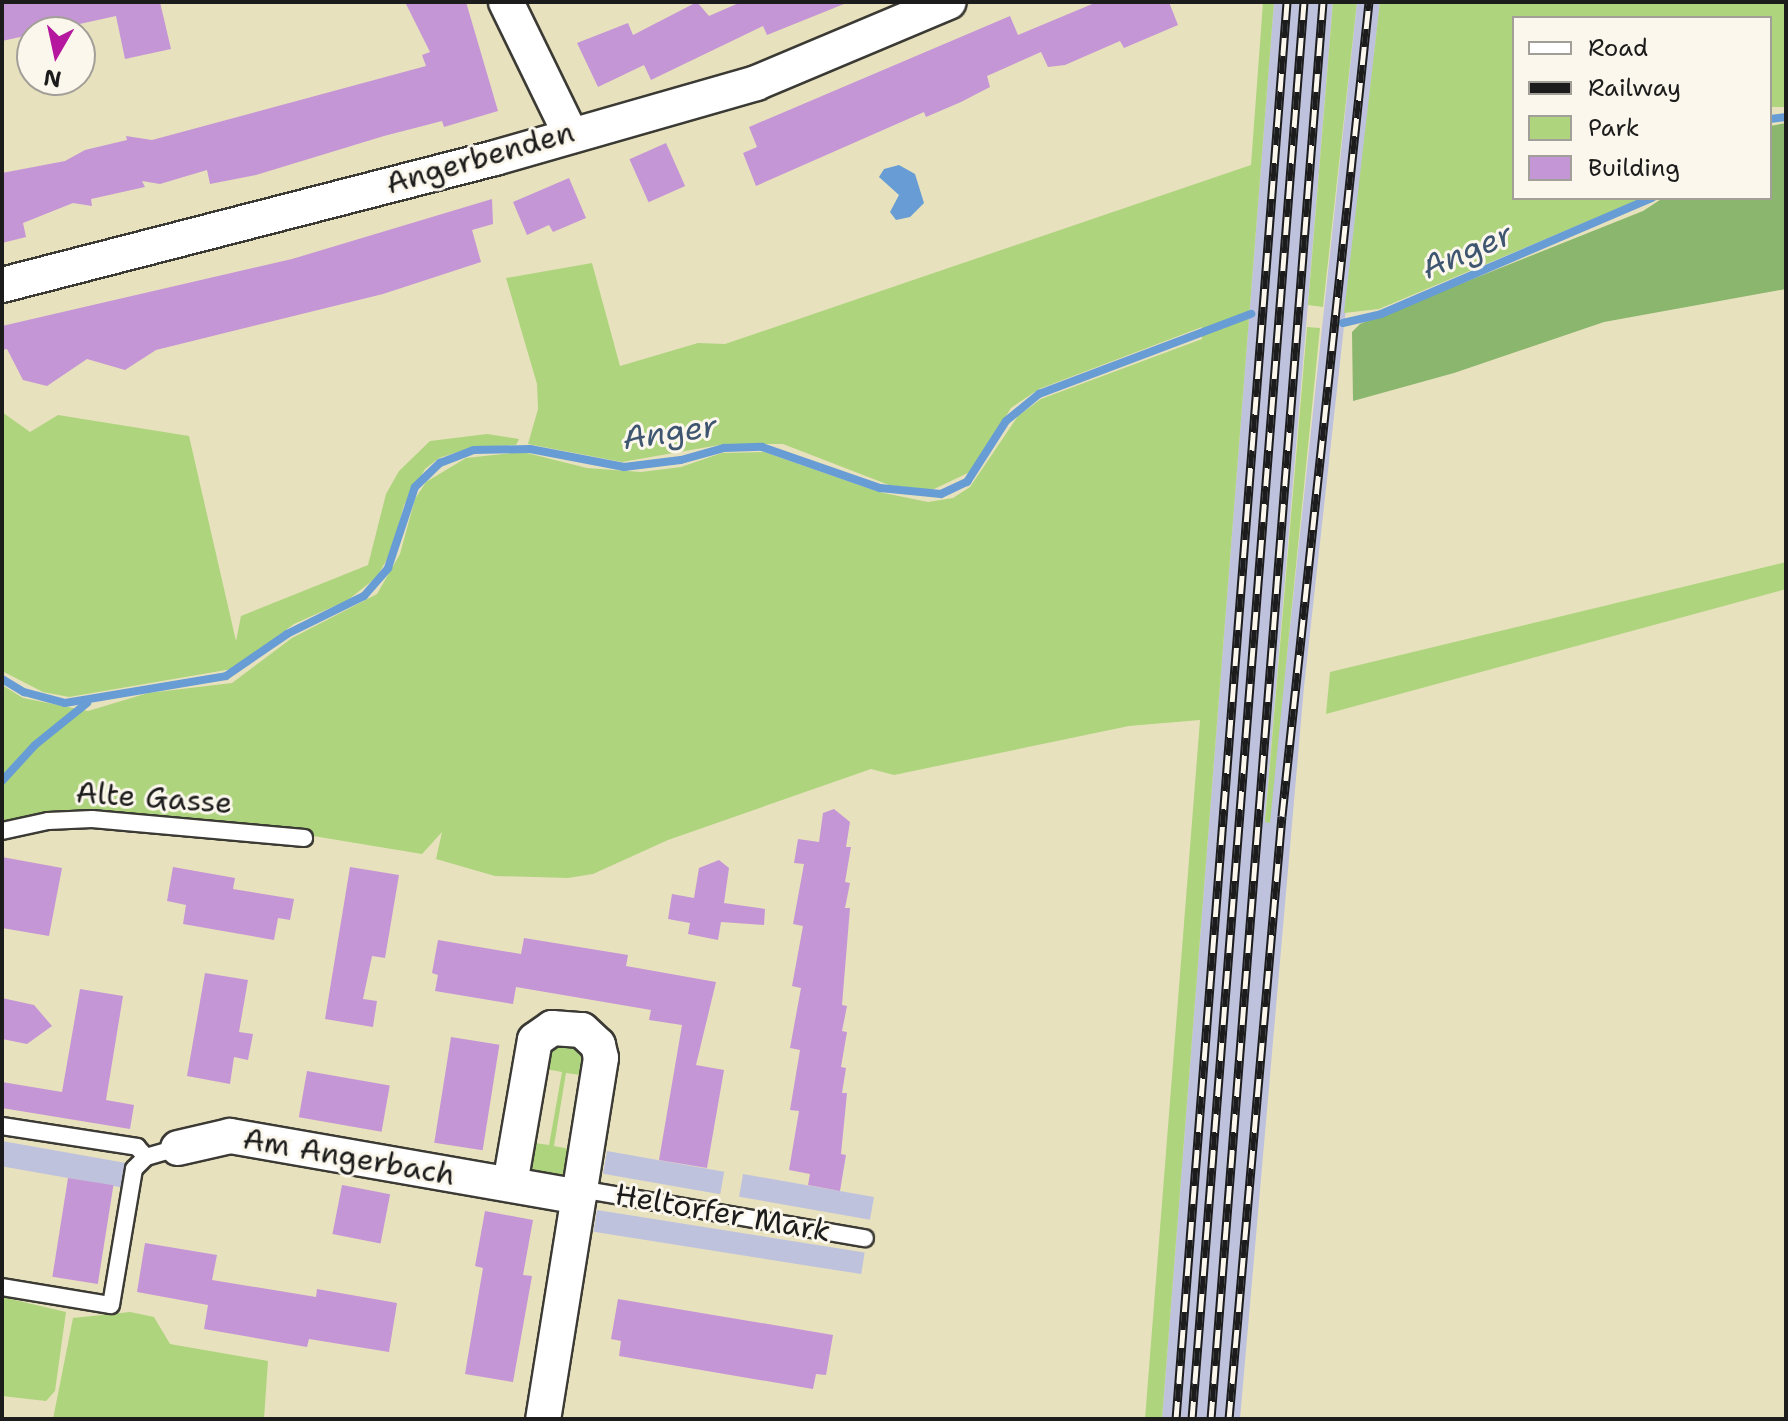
<!DOCTYPE html>
<style>
body{margin:0}
#map{position:relative;width:1788px;height:1421px;overflow:hidden;background:#e8e1be;font-family:"Shantell Sans",sans-serif}
div>[style]{position:absolute}
.industrial>*{inset:0;background:#bfc2dd;transform-origin:0 0}
.green>*{inset:0;background:#aed47e}
.forest>*{inset:0;background:#8ab66d}
.water>*{inset:0;background:#679dd4}
.stream>*{height:8px;margin:-4px;padding:0 4px;transform-origin:4px;border-radius:4px;background:#679dd4}
.building>*{inset:0;background:#c596d5;transform-origin:0 0}
.roads{filter:drop-shadow(2px 0 #3b3a34) drop-shadow(-2px 0 #3b3a34) drop-shadow(0 2px #3b3a34) drop-shadow(0 -2px #3b3a34)}
.lane>*{height:16px;margin:-8px;padding:0 8px;transform-origin:8px;border-radius:8px;background:#fff}
.street>*{height:34px;margin:-17px;padding:0 17px;transform-origin:17px;border-radius:17px;background:#fff}
.rail>*{height:9px;margin-top:-4.5px;transform-origin:0;background:repeating-linear-gradient(90deg,#fbf7ec 0 18px,#1c1c1c 0 36px);box-sizing:border-box;border-block:2px solid #1c1c1c}
span{translate:-50% -50%;white-space:nowrap;text-align:center;line-height:1.15;-webkit-text-stroke:6px #fbf7ec;paint-order:stroke}
.street-label{font-size:30px;color:#1c1c1c}
.water-label{font-size:32px;color:#3e566f;font-style:italic}
.frame{position:absolute;inset:0;border:4px solid #1c1c1c;pointer-events:none}
.legend{position:absolute;left:1512px;top:16px;width:260px;height:184px;box-sizing:border-box;background:#fbf7ec;border:2px solid #a29f99;margin:0;padding:10px 14px;list-style:none;font-size:24px;color:#1c1c1c}
.legend li{display:flex;align-items:center;gap:16px;height:40px}
.legend b{width:40px;border:2px solid #a29f99}
.north{position:absolute;left:16px;top:16px;width:80px;height:80px;box-sizing:border-box;background:#fbf7ec;border:2px solid #a29f99;border-radius:50%;rotate:189deg;font-size:22px;font-weight:700;line-height:32px;text-align:center;color:#1c1c1c}
.north::after{content:'';display:block;margin:auto;width:28px;height:36px;background:#b5179e;clip-path:polygon(50% 0,100% 100%,50% 72%,0 100%)}
</style>
<div id="map">
<div class="industrial">
<div style="clip-path:polygon(1274px 2px,1333px 2px,1265px 821px,1269px 822px,1357px 2px,1380px 2px,1304px 687px,1240px 1419px,1162px 1419px)"></div>
<div style="left:2px;top:1141px;width:126px;height:25px;rotate:10deg"></div>
<div style="left:607px;top:1151px;width:119px;height:23px;rotate:10deg"></div>
<div style="left:743px;top:1174px;width:133px;height:23px;rotate:10deg"></div>
<div style="left:597px;top:1210px;width:271px;height:22px;rotate:9deg"></div>
</div>
<div class="green">
<div style="clip-path:polygon(1263px 2px,1274px 2px,1162px 1419px,1145px 1419px,1200px 720px,1129px 726px,894px 775px,871px 769px,668px 840px,593px 874px,568px 878px,495px 876px,436px 859px,442px 832px,422px 854px,289px 832px,91px 813px,2px 825px,2px 685px,23px 698px,88px 711px,148px 693px,232px 683px,292px 638px,377px 594px,400px 554px,415px 499px,426px 482px,466px 458px,523px 452px,587px 468px,641px 472px,681px 467px,722px 453px,764px 452px,879px 492px,928px 502px,953px 498px,970px 487px,1018px 416px,1041px 399px,1202px 339px,1202px 327px,1039px 389px,1011px 408px,972px 471px,932px 490px,889px 485px,783px 444px,725px 444px,622px 462px,528px 444px,538px 409px,537px 384px,506px 278px,592px 263px,620px 366px,698px 343px,725px 344px,1251px 165px)"></div>
<div style="clip-path:polygon(1333px 2px,1357px 2px,1323px 307px,1308px 305px)"></div>
<div style="clip-path:polygon(1380px 2px,1786px 2px,1786px 107px,1770px 107px,1770px 18px,1514px 18px,1514px 198px,1643px 198px,1379px 309px,1344px 313px)"></div>
<div style="clip-path:polygon(1307px 327px,1320px 328px,1270px 823px,1265px 822px)"></div>
<div style="clip-path:polygon(2px 412px,30px 432px,58px 415px,189px 436px,236px 641px,241px 616px,368px 565px,386px 494px,399px 471px,430px 441px,487px 434px,519px 439px,516px 445px,473px 447px,439px 458px,425px 469px,404px 505px,392px 550px,377px 577px,348px 600px,294px 624px,232px 669px,69px 697px,43px 692px,2px 671px)"></div>
<div style="clip-path:polygon(1786px 562px,1786px 589px,1326px 714px,1330px 672px)"></div>
<div style="clip-path:polygon(553px 1041px,580px 1043px,588px 1076px,566px 1073px,554px 1146px,575px 1150px,559px 1181px,528px 1171px,528px 1142px,549px 1145px,562px 1072px,540px 1068px)"></div>
<div style="clip-path:polygon(2px 1297px,66px 1312px,55px 1391px,46px 1401px,2px 1396px)"></div>
<div style="clip-path:polygon(130px 1312px,154px 1317px,170px 1344px,268px 1361px,264px 1419px,53px 1419px,73px 1318px)"></div>
</div>
<div class="forest">
<div style="clip-path:polygon(1786px 123px,1786px 289px,1604px 322px,1454px 373px,1353px 401px,1352px 332px,1360px 324px,1643px 211px,1663px 198px,1770px 198px,1770px 126px)"></div>
</div>
<div class="water">
<div style="clip-path:polygon(899px 165px,915px 174px,924px 203px,910px 217px,896px 220px,890px 212px,899px 195px,879px 177px,884px 169px)"></div>
</div>
<div class="stream">
<div style="left:1770px;top:119px;width:16px;rotate:-7deg"></div>
<div style="left:1343px;top:323px;width:39px;rotate:-13deg"></div>
<div style="left:1381px;top:314px;width:295px;rotate:-23.2deg"></div>
<div style="left:2px;top:679px;width:26px;rotate:31deg"></div>
<div style="left:24px;top:692px;width:42px;rotate:15deg"></div>
<div style="left:65px;top:703px;width:163px;rotate:-9.5deg"></div>
<div style="left:226px;top:676px;width:74px;rotate:-34.5deg"></div>
<div style="left:287px;top:634px;width:86px;rotate:-26.3deg"></div>
<div style="left:364px;top:596px;width:37px;rotate:-49deg"></div>
<div style="left:388px;top:568px;width:85px;rotate:-71.6deg"></div>
<div style="left:415px;top:487px;width:35px;rotate:-44deg"></div>
<div style="left:440px;top:463px;width:36px;rotate:-21deg"></div>
<div style="left:474px;top:450px;width:56px;rotate:-1deg"></div>
<div style="left:530px;top:449px;width:96px;rotate:10.8deg"></div>
<div style="left:624px;top:467px;width:57px;rotate:-7deg"></div>
<div style="left:681px;top:460px;width:45px;rotate:-15.6deg"></div>
<div style="left:724px;top:448px;width:38px;rotate:-2deg"></div>
<div style="left:762px;top:447px;width:125px;rotate:19.2deg"></div>
<div style="left:880px;top:488px;width:61px;rotate:5.6deg"></div>
<div style="left:941px;top:494px;width:29px;rotate:-25deg"></div>
<div style="left:967px;top:482px;width:72px;rotate:-57.4deg"></div>
<div style="left:1006px;top:421px;width:43px;rotate:-39.3deg"></div>
<div style="left:1039px;top:394px;width:227px;rotate:-20.7deg"></div>
<div style="left:2px;top:781px;width:49px;rotate:-47.5deg"></div>
<div style="left:35px;top:745px;width:67px;rotate:-38.9deg"></div>
</div>
<div class="building">
<div style="clip-path:polygon(2px 2px,160px 2px,171px 49px,125px 59px,116px 16px,2px 41px)"></div>
<div style="clip-path:polygon(405px 2px,466px 2px,498px 111px,444px 127px,442px 121px,384px 136px,256px 175px,210px 184px,207px 170px,160px 184px,142px 181px,145px 187px,91px 199px,92px 206px,73px 203px,23px 223px,26px 237px,2px 243px,2px 173px,65px 161px,85px 150px,127px 140px,126px 136px,152px 140px,426px 66px,422px 55px,430px 52px)"></div>
<div style="clip-path:polygon(697px 2px,709px 16px,741px 2px,849px 2px,767px 35px,763px 26px,651px 80px,644px 65px,598px 87px,577px 43px,628px 23px,633px 35px)"></div>
<div style="clip-path:polygon(1097px 2px,1169px 2px,1178px 25px,1124px 48px,1120px 41px,1065px 65px,1048px 67px,1041px 52px,987px 76px,990px 87px,961px 102px,926px 117px,924px 112px,756px 186px,743px 153px,757px 147px,749px 127px,1010px 16px,1018px 35px)"></div>
<div style="left:666px;top:143px;width:47px;height:40px;rotate:66deg"></div>
<div style="clip-path:polygon(569px 178px,586px 218px,553px 232px,549px 225px,527px 235px,513px 202px)"></div>
<div style="clip-path:polygon(492px 199px,493px 224px,472px 230px,481px 262px,383px 294px,156px 350px,125px 370px,87px 359px,47px 386px,23px 380px,7px 349px,2px 350px,2px 326px,292px 259px)"></div>
<div style="clip-path:polygon(834px 809px,850px 822px,846px 847px,851px 847px,845px 882px,850px 883px,845px 908px,850px 908px,842px 1005px,847px 1006px,842px 1031px,847px 1032px,841px 1067px,846px 1068px,842px 1093px,847px 1093px,841px 1154px,846px 1155px,840px 1191px,808px 1185px,810px 1174px,789px 1170px,799px 1111px,790px 1110px,800px 1050px,790px 1048px,801px 988px,792px 986px,803px 926px,793px 924px,804px 864px,794px 863px,798px 839px,819px 842px,823px 813px)"></div>
<div style="clip-path:polygon(2px 857px,62px 868px,49px 936px,2px 928px)"></div>
<div style="clip-path:polygon(719px 860px,729px 868px,724px 903px,765px 909px,764px 925px,721px 922px,718px 940px,688px 934px,690px 923px,668px 919px,672px 894px,694px 898px,699px 868px)"></div>
<div style="clip-path:polygon(173px 867px,235px 878px,233px 889px,294px 899px,290px 920px,278px 918px,274px 940px,183px 924px,186px 905px,167px 901px)"></div>
<div style="clip-path:polygon(350px 867px,399px 875px,385px 958px,372px 956px,363px 999px,377px 1001px,373px 1027px,325px 1019px)"></div>
<div style="clip-path:polygon(524px 938px,628px 955px,626px 966px,716px 982px,696px 1065px,724px 1070px,707px 1168px,659px 1160px,682px 1025px,649px 1020px,651px 1010px,516px 987px,513px 1004px,435px 991px,438px 975px,432px 973px,438px 940px,521px 954px)"></div>
<div style="clip-path:polygon(205px 973px,248px 980px,239px 1032px,253px 1034px,248px 1060px,234px 1057px,230px 1084px,187px 1076px)"></div>
<div style="clip-path:polygon(80px 989px,123px 996px,106px 1100px,134px 1105px,130px 1129px,2px 1108px,2px 1082px,62px 1092px)"></div>
<div style="clip-path:polygon(2px 998px,34px 1005px,52px 1026px,27px 1044px,2px 1039px)"></div>
<div style="left:451px;top:1037px;width:49px;height:107px;rotate:9deg"></div>
<div style="left:307px;top:1071px;width:84px;height:47px;rotate:10deg"></div>
<div style="left:68px;top:1178px;width:46px;height:100px;rotate:9deg"></div>
<div style="left:342px;top:1185px;width:49px;height:50px;rotate:11deg"></div>
<div style="clip-path:polygon(485px 1211px,533px 1220px,523px 1275px,532px 1276px,513px 1382px,465px 1374px,483px 1268px,475px 1266px)"></div>
<div style="clip-path:polygon(145px 1243px,217px 1255px,212px 1280px,316px 1297px,317px 1289px,397px 1303px,389px 1352px,309px 1339px,307px 1347px,204px 1329px,208px 1305px,137px 1292px)"></div>
<div style="clip-path:polygon(618px 1299px,833px 1335px,826px 1375px,816px 1374px,813px 1389px,619px 1356px,621px 1341px,611px 1339px)"></div>
</div>
<div class="roads">
<div class="lane">
<div style="left:2px;top:831px;width:47px;rotate:-12.3deg"></div>
<div style="left:48px;top:821px;width:44px;rotate:-2.6deg"></div>
<div style="left:92px;top:819px;width:213px;rotate:5.1deg"></div>
<div style="left:2px;top:1126px;width:137px;rotate:8.8deg"></div>
<div style="left:137px;top:1147px;width:13px;rotate:48deg"></div>
<div style="left:580px;top:1189px;width:289px;rotate:9.8deg"></div>
<div style="left:2px;top:1287px;width:110px;rotate:9.4deg"></div>
<div style="left:111px;top:1305px;width:138px;rotate:-80.4deg"></div>
<div style="left:134px;top:1169px;width:17px;rotate:-45deg"></div>
<div style="left:146px;top:1157px;width:33px;rotate:-16deg"></div>
</div>
<div class="street">
<div style="left:506px;top:2px;width:146px;rotate:64deg"></div>
<div style="left:2px;top:285px;width:509px;rotate:-14.45deg"></div>
<div style="left:495px;top:158px;width:272px;rotate:-16deg"></div>
<div style="left:756px;top:83px;width:209px;rotate:-22.8deg"></div>
<div style="left:178px;top:1148px;width:53px;rotate:-13deg"></div>
<div style="left:230px;top:1136px;width:354px;rotate:9.9deg"></div>
<div style="left:510px;top:1184px;width:146px;rotate:-80.2deg"></div>
<div style="left:535px;top:1040px;width:21px;rotate:-35deg"></div>
<div style="left:552px;top:1028px;width:30px;rotate:4deg"></div>
<div style="left:582px;top:1030px;width:22px;rotate:43deg"></div>
<div style="left:598px;top:1045px;width:13px;rotate:77deg"></div>
<div style="left:601px;top:1058px;width:366px;rotate:99.1deg"></div>
</div>
</div>
<div class="rail">
<div style="left:1176px;top:1419px;width:1421px;rotate:-85.52deg"></div>
<div style="left:1192px;top:1419px;width:1421px;rotate:-85.48deg"></div>
<div style="left:1211px;top:1419px;width:1421px;rotate:-85.48deg"></div>
<div style="left:1229px;top:1419px;width:605px;rotate:-84.98deg"></div>
<div style="left:1282px;top:816px;width:819px;rotate:-83.9deg"></div>
</div>
<div class="street-label">
<span style="left:480px;top:158px;rotate:-16deg">Angerbenden</span>
<span style="left:154px;top:798px;rotate:4deg">Alte Gasse</span>
<span style="left:349px;top:1157px;rotate:10deg">Am Angerbach</span>
<span style="left:723px;top:1213px;rotate:10deg">Heltorfer Mark</span>
</div>
<div class="water-label">
<span style="left:1467px;top:251px;rotate:-23deg">Anger</span>
<span style="left:670px;top:432px;rotate:-8deg">Anger</span>
</div>
<div class="frame"></div>
<ul class="legend">
<li><b style="height:10px;background:#fff"></b>Road</li>
<li><b style="height:10px;background:#1c1c1c"></b>Railway</li>
<li><b style="height:22px;background:#aed47e"></b>Park</li>
<li><b style="height:22px;background:#c596d5"></b>Building</li>
</ul>
<div class="north">N</div>
</div>
